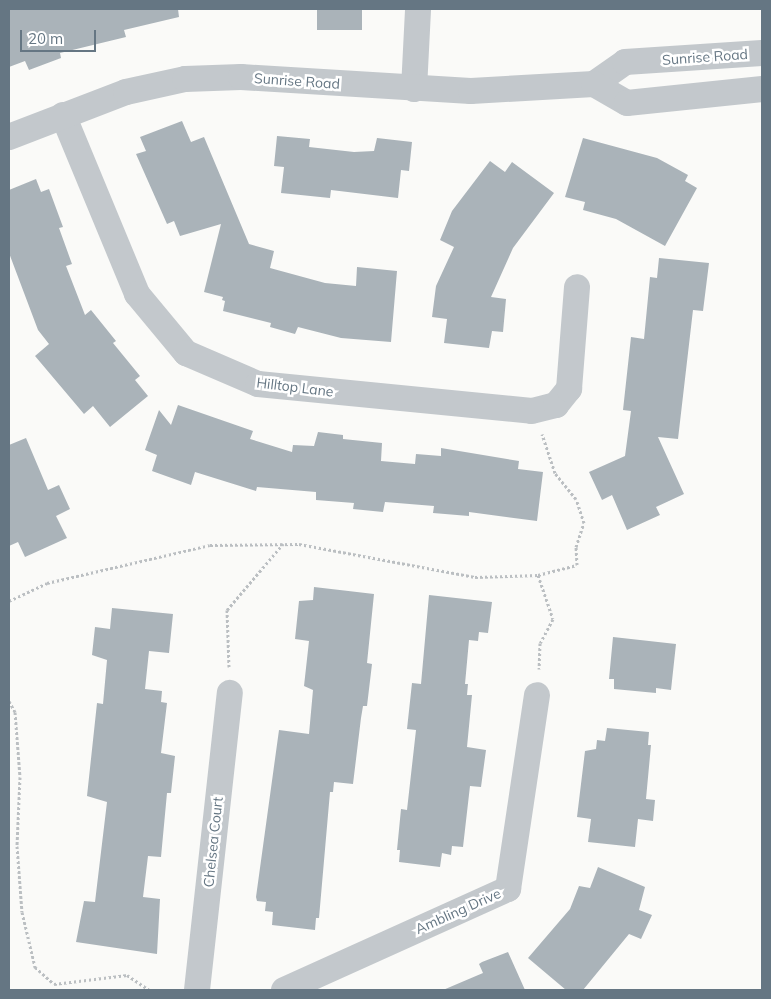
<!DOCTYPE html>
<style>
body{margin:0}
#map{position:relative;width:771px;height:999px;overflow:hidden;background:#fafaf8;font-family:Mulish,sans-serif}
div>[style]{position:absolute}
.building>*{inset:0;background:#aab3b9;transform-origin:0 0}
.path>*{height:3px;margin-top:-1.5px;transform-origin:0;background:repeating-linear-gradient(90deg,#bbbfc2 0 2.5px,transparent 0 5px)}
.minor>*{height:26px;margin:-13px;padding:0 13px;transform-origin:13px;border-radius:13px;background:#c3c8cc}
span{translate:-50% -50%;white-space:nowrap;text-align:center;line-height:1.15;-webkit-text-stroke:5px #fff;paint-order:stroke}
.street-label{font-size:14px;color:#657683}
.frame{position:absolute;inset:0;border:10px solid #657683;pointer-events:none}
.scale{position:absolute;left:20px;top:30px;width:76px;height:22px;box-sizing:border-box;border:2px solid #657683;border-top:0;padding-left:6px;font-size:15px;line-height:18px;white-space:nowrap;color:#657683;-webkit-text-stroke:4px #fff;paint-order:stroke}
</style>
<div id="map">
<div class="building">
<div style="clip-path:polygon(9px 9px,178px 9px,179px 17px,124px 30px,126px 37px,60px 53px,61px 58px,29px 70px,25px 61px,9px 67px)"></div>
<div style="left:317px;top:9px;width:45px;height:21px"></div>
<div style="clip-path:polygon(182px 121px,191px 142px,204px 137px,249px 244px,274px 251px,270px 268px,325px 283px,356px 286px,357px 267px,397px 271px,391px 342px,341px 338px,298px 327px,295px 334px,270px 327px,271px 323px,223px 311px,225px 301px,222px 300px,223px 297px,204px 292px,221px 224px,180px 236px,174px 221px,167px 224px,136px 154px,146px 151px,140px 137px)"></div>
<div style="clip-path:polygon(277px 136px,310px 139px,309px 147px,354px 152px,374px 151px,377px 138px,412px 142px,409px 171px,401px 170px,398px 198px,331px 190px,330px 198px,281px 193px,284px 167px,274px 166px)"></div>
<div style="clip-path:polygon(583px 138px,657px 158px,688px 175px,685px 181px,697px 188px,665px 246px,616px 219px,583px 210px,585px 202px,565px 197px)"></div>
<div style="clip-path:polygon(490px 161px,505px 172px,512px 162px,554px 193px,513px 248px,491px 297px,506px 299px,503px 332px,492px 331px,489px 348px,444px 343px,447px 319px,432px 317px,436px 286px,454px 247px,440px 240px,452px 211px)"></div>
<div style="clip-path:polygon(36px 179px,41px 192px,49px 189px,63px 227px,59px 228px,72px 264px,66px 266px,85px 315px,91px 310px,116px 341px,113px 343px,140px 376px,135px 380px,148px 396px,110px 427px,93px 406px,84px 414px,35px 356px,49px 344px,38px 330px,9px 253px,9px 190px)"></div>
<div style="clip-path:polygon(659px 258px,709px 263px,703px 311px,693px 310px,678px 439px,658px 437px,684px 494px,656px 507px,660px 515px,627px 530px,612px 495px,602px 500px,589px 472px,625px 456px,631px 411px,623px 410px,631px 337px,644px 339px,650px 277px,657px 278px)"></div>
<div style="clip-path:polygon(178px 405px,253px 431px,250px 439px,292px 452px,293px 445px,314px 446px,318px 432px,343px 435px,343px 439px,382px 443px,381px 461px,415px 464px,416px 454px,441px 456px,441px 448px,519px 461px,518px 469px,543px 472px,537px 521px,469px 512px,469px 516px,433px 513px,434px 506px,385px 502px,383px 512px,353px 509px,354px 503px,316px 500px,316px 492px,257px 487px,256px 491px,195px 472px,191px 485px,152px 471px,157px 455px,145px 450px,159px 410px,171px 425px)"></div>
<div style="clip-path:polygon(26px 438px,48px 490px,59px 485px,70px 509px,56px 516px,67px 538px,25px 557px,18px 542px,9px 546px,9px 445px)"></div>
<div style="clip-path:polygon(314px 587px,374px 594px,367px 663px,372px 664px,367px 706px,363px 706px,361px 718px,353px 784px,334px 782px,333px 792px,330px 792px,319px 918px,316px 918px,315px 930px,272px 925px,273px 912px,265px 911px,266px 902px,257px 901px,256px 897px,279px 730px,309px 734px,313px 690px,304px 686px,309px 641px,295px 639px,299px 601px,313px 600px)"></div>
<div style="clip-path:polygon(429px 595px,492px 602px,488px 633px,479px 632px,478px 641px,469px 640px,465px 684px,468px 684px,467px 695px,472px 695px,467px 747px,486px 750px,481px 787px,470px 786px,463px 847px,452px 846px,451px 855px,442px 853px,440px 867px,399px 862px,400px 850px,397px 850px,401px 809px,407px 810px,416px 730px,407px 729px,412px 683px,421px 684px)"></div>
<div style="clip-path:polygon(112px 608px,173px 614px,169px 653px,149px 651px,145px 689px,162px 691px,161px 702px,167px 703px,161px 753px,175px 756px,171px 793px,167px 793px,161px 857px,148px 856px,143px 897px,160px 899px,157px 954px,76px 942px,84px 901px,95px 902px,107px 802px,87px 796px,97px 703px,103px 704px,107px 660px,92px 655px,95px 627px,110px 629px)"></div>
<div style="clip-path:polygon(613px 637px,676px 644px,671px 690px,656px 688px,656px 693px,614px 689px,614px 679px,609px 679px)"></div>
<div style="clip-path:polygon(607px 728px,649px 732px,648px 745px,651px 745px,646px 799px,655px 800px,653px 821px,638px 819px,635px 847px,588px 842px,591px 819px,577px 817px,585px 751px,596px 749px,597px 740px,605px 741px)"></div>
<div style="clip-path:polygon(598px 867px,645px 887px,639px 910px,652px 915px,641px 939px,629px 934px,583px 990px,566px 990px,528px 958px,570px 909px,579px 886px,590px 888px)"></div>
<div style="clip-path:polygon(508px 952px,525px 990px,443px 990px,483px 973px,479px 964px,482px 962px)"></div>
</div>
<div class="path">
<div style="left:538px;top:575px;width:46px;rotate:71.2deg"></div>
<div style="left:553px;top:619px;width:27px;rotate:118deg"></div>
<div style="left:540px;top:643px;width:26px;rotate:92deg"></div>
<div style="left:9px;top:601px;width:42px;rotate:-25.3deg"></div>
<div style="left:47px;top:583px;width:167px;rotate:-13.1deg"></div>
<div style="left:210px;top:545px;width:89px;rotate:-0.6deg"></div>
<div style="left:299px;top:544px;width:179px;rotate:10.6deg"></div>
<div style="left:475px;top:577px;width:63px;rotate:-1.8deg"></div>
<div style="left:538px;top:575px;width:40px;rotate:-14.4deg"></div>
<div style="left:577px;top:565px;width:18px;rotate:-93deg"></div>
<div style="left:576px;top:547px;width:25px;rotate:-72deg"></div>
<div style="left:584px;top:523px;width:25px;rotate:-108deg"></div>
<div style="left:576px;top:499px;width:33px;rotate:-129deg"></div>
<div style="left:555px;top:473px;width:41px;rotate:-108.4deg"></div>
<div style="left:229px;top:667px;width:57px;rotate:-92deg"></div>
<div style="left:227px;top:610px;width:87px;rotate:-49.7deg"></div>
<div style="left:9px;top:701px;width:13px;rotate:61deg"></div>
<div style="left:15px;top:712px;width:65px;rotate:85.6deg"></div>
<div style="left:20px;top:777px;width:69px;rotate:92.5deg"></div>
<div style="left:17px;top:846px;width:66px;rotate:85.7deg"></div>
<div style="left:22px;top:912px;width:57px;rotate:76.7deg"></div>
<div style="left:35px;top:967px;width:25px;rotate:42deg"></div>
<div style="left:54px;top:984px;width:74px;rotate:-7deg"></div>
<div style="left:127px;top:975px;width:27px;rotate:34deg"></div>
</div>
<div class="minor">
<div style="left:594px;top:84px;width:38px;rotate:-35deg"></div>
<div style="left:625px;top:62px;width:137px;rotate:-3.8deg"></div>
<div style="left:414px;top:89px;width:80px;rotate:-87.1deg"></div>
<div style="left:63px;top:115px;width:194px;rotate:67.5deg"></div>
<div style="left:137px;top:294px;width:77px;rotate:50.3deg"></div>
<div style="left:186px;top:353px;width:78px;rotate:23.3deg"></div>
<div style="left:258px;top:384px;width:275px;rotate:5.6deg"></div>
<div style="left:532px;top:411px;width:25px;rotate:-14deg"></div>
<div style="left:556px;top:405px;width:21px;rotate:-51deg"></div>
<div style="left:569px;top:389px;width:102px;rotate:-85.5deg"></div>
<div style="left:9px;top:137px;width:125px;rotate:-21deg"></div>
<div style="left:126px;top:92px;width:60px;rotate:-12.4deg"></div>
<div style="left:185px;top:79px;width:56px;rotate:-2deg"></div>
<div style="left:241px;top:77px;width:230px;rotate:3.5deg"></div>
<div style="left:471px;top:91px;width:123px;rotate:-3.3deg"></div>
<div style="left:594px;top:84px;width:38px;rotate:30deg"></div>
<div style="left:627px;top:103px;width:136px;rotate:-5.9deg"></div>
<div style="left:197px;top:990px;width:299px;rotate:-83.7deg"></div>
<div style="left:284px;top:990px;width:246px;rotate:-24.3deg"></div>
<div style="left:508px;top:889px;width:196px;rotate:-81.5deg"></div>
</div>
<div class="street-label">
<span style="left:705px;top:57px;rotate:-4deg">Sunrise Road</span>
<span style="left:297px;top:81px;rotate:4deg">Sunrise Road</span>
<span style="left:295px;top:387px;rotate:7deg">Hilltop Lane</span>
<span style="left:213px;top:842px;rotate:-84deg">Chelsea Court</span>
<span style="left:458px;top:911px;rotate:-24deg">Ambling Drive</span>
</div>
<div class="frame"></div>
<div class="scale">20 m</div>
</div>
